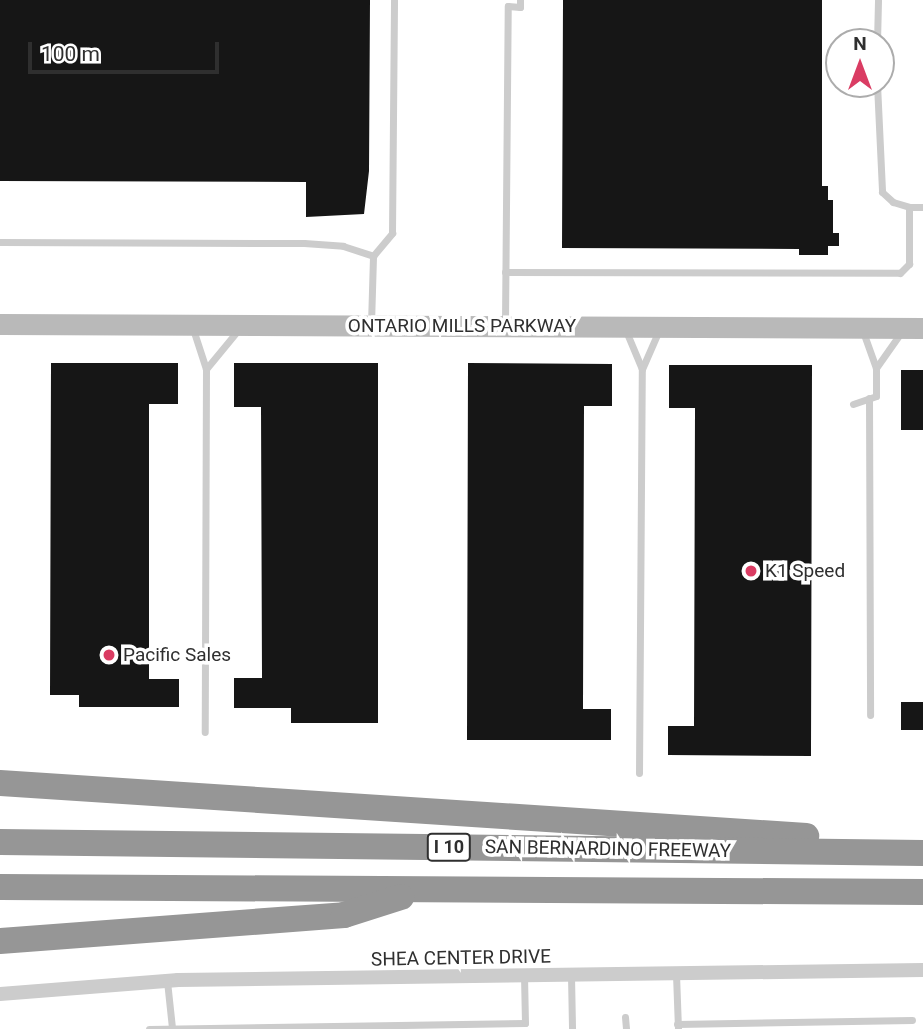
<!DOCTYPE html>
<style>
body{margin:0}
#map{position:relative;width:923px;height:1029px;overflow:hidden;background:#fff;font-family:Roboto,sans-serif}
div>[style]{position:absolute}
.building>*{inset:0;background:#161616;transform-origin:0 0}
.lane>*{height:7px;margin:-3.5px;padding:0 3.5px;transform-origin:3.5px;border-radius:3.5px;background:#ccc}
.street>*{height:14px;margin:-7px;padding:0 7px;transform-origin:7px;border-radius:7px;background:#ccc}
.secondary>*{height:21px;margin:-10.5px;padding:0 10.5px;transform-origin:10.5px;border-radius:10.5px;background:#b9b9b9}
.highway>*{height:26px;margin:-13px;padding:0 13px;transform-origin:13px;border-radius:13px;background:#969696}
.dots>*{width:19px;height:19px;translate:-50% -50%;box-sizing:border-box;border:4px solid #fff;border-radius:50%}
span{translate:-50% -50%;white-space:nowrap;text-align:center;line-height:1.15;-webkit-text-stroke:7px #fff;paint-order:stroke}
.shield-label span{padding:2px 5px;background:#fff;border:2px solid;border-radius:5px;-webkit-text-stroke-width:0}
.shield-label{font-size:18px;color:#2f2f2f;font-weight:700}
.street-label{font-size:19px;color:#2f2f2f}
.poi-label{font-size:19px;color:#2f2f2f}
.left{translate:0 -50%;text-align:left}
.north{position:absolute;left:825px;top:28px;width:70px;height:70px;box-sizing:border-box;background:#fff;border:2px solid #acacac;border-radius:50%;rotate:0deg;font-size:19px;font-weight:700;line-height:28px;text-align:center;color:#2f2f2f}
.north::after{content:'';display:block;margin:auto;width:24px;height:32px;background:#da3c63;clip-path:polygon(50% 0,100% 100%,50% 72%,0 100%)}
.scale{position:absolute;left:28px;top:42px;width:191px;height:32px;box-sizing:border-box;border:4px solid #2f2f2f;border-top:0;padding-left:9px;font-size:21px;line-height:24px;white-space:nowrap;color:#2f2f2f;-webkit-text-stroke:5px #fff;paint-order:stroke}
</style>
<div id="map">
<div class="building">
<div style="clip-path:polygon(0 0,370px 0,369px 171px,364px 214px,306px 217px,306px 182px,0 181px)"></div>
<div style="clip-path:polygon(563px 0,822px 0,822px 186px,828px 186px,828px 200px,833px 200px,833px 233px,839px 233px,839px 246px,828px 246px,828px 255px,799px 255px,799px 249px,562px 248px)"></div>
<div style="clip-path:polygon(51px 363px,178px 363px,178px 404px,149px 404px,149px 679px,179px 679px,179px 707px,79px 707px,79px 695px,50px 695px)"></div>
<div style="clip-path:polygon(234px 363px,378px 363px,378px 723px,291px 723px,291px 708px,234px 708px,234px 678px,262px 678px,261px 407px,234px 407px)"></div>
<div style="clip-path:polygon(468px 363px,612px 364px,612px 406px,584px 406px,583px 709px,611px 709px,611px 740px,467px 740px)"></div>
<div style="clip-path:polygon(669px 365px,812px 365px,811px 756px,668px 755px,668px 726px,694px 726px,695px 408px,669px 408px)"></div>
<div style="left:923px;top:370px;width:60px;height:22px;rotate:90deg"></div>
<div style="left:901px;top:702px;width:22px;height:28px"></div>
</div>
<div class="lane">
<div style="left:877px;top:42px;width:42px;rotate:-88.6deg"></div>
<div style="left:877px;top:84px;width:108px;rotate:87.3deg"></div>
<div style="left:882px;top:192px;width:15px;rotate:42deg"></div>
<div style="left:893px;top:202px;width:17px;rotate:17deg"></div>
<div style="left:0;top:242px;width:304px;rotate:0.2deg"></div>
<div style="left:304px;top:243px;width:39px;rotate:4deg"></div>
<div style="left:343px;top:246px;width:32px;rotate:18deg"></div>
<div style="left:505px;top:272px;width:395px;rotate:0.1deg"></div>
<div style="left:900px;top:273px;width:13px;rotate:-45deg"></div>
<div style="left:909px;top:264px;width:57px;rotate:-90deg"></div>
<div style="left:909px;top:207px;width:14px"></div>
<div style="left:505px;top:322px;width:316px;rotate:-89.5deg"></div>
<div style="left:508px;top:6px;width:12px;rotate:5deg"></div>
<div style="left:520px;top:7px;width:7px;rotate:-90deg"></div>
<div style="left:371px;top:324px;width:68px;rotate:-88.3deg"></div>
<div style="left:373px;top:256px;width:30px;rotate:-50deg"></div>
<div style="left:392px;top:233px;width:233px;rotate:-89.5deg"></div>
<div style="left:193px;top:329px;width:42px;rotate:72deg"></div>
<div style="left:206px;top:369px;width:363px;rotate:90.2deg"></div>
<div style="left:626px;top:331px;width:41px;rotate:67.2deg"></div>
<div style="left:876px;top:368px;width:45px;rotate:-54.9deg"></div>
<div style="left:206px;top:369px;width:52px;rotate:-50.5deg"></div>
<div style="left:869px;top:398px;width:317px;rotate:89.8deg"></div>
<div style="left:853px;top:404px;width:24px;rotate:-19deg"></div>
<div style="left:876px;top:396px;width:28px;rotate:-90deg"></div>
<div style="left:876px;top:368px;width:41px;rotate:-109.7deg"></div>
<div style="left:639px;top:773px;width:404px;rotate:-89.6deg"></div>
<div style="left:642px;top:369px;width:43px;rotate:-66.4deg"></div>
<div style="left:676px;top:974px;width:55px;rotate:87.9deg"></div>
<div style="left:571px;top:975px;width:54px;rotate:88.9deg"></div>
<div style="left:167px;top:981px;width:47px;rotate:83.9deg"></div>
<div style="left:625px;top:1017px;width:12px;rotate:85deg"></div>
<div style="left:677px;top:1024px;width:235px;rotate:-1deg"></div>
<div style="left:149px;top:1029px;width:376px;rotate:-0.9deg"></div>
<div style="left:525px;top:1023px;width:47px;rotate:-91.2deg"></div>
</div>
<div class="street">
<div style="left:0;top:994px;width:179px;rotate:-4.5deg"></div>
<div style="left:178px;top:980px;width:745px;rotate:-0.77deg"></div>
</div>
<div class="secondary">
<div style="left:0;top:324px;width:923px;rotate:0.25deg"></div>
</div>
<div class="highway">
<div style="left:0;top:783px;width:808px;rotate:3.76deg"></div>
<div style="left:0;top:842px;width:923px;rotate:0.68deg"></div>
<div style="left:0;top:887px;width:923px;rotate:0.31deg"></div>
<div style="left:0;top:941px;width:345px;rotate:-4.3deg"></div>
<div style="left:344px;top:915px;width:60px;rotate:-17.5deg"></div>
</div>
<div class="dots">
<div style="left:751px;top:571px;background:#da3c63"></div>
<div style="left:109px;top:655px;background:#da3c63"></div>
</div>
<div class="shield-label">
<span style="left:449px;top:847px">I 10</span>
</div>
<div class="street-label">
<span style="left:462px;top:326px">ONTARIO MILLS PARKWAY</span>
<span style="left:608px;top:849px;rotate:1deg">SAN BERNARDINO FREEWAY</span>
<span style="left:461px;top:958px;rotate:-1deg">SHEA CENTER DRIVE</span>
</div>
<div class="poi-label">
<span class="left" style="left:765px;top:571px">K1 Speed</span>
<span class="left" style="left:123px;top:655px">Pacific Sales</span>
</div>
<div class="north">N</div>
<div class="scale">100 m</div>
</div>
